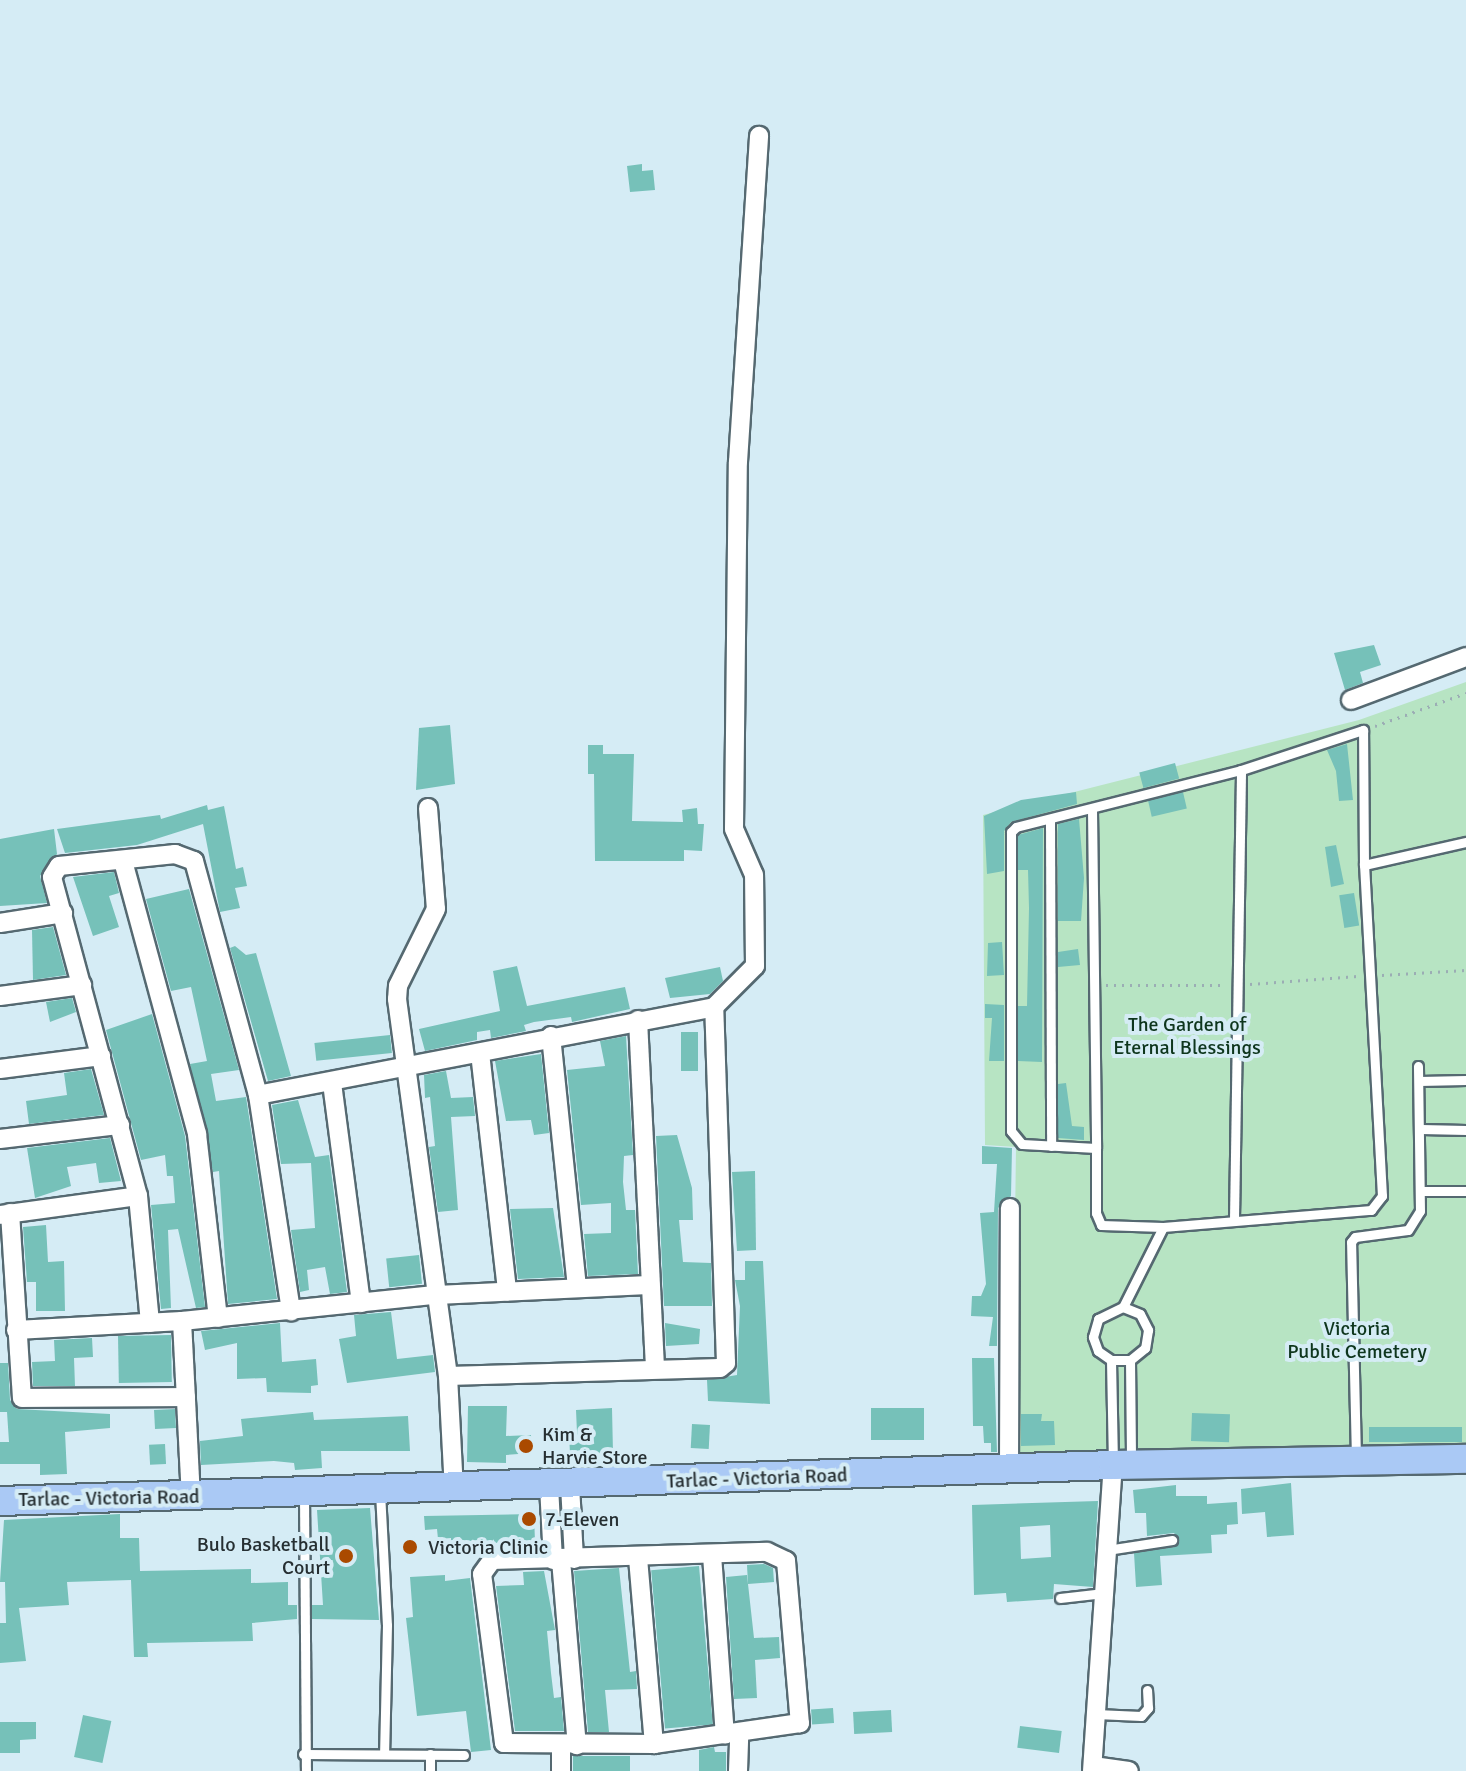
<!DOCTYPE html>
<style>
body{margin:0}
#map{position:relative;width:1466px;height:1771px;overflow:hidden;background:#d5ecf5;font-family:Signika,sans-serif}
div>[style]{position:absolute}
.green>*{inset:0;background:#b7e4c3}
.building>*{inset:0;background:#76c1b9;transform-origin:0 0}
.path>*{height:3px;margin-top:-1.5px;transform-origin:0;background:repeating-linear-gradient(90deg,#9badb4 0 2px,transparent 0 8px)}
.roads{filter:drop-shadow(2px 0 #556971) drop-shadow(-2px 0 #556971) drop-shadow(0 2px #556971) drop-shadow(0 -2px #556971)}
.lane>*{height:9px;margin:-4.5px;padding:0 4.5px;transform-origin:4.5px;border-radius:4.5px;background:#fff}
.street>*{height:18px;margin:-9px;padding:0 9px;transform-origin:9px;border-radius:9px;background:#fff}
.primary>*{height:28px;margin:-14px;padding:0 14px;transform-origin:14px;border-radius:14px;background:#aac9f5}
.dots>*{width:22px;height:22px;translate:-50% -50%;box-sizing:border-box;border:4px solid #d5ecf5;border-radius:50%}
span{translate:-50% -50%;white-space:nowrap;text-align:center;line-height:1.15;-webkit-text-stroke:8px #d5ecf5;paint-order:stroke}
.park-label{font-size:20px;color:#0e361d}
.poi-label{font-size:20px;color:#262f32}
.left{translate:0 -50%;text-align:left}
.right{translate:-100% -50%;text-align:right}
.street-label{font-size:20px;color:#262f32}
</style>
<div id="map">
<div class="green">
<div style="clip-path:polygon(1466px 682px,1466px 1446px,1012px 1453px,1016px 1147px,985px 1145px,983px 815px,1359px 720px)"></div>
</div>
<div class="building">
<div style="clip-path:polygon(642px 164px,642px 171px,653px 170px,655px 190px,630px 192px,627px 166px)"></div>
<div style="clip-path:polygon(1374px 645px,1381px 665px,1360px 672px,1363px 683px,1345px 690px,1334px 653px)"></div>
<div style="clip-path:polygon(450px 725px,455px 784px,416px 790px,419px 728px)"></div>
<div style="clip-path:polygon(1347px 744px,1353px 800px,1339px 801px,1336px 771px,1327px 750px)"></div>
<div style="clip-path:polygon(588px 745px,603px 745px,603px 754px,634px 754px,632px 821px,683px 822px,682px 810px,697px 808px,698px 824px,704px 824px,702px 851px,684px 850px,684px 861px,595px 861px,594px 774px,588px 774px)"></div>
<div style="left:1175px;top:763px;width:16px;height:37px;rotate:75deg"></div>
<div style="clip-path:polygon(1076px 792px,1077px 804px,1011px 822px,1004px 831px,1004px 871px,987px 874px,984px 816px,1021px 800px)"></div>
<div style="left:1183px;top:792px;width:17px;height:36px;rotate:77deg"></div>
<div style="clip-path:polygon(207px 805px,208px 810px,224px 806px,236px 869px,243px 867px,247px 886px,235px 888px,240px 908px,220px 912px,203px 824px,137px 845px,65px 853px,57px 829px,160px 815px,161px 819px)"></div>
<div style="clip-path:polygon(1079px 819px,1084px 878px,1081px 921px,1058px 921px,1058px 824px)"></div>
<div style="clip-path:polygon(1043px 828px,1042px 1062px,1018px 1061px,1018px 1006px,1027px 1006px,1029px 908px,1028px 870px,1018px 870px,1018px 835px)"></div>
<div style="clip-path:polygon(54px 829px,57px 854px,40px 876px,47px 903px,0 906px,0 839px)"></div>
<div style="clip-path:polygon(1336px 845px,1344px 884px,1331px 887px,1325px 847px)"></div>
<div style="clip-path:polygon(114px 872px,119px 893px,109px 896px,119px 927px,93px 936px,73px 877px)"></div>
<div style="clip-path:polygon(189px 889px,239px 1070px,211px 1074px,216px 1101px,246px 1097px,277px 1299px,228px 1304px,219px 1171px,213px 1172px,190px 1064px,207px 1061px,191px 987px,171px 991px,146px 899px)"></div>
<div style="left:1354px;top:893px;width:33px;height:15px;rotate:81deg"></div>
<div style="clip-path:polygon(53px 927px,66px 975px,33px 980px,32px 930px)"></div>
<div style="clip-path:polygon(1002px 942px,1004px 975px,987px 976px,988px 943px)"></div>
<div style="clip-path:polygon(235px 946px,246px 955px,256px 953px,291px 1076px,268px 1081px,230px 948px)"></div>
<div style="clip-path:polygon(1078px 949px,1080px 965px,1058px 967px,1058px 952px)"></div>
<div style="clip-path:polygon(517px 966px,527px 1006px,625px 987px,630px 1009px,572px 1022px,571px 1017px,534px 1022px,524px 1025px,526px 1031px,491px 1038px,490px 1030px,477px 1032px,477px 1040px,425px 1051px,419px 1029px,500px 1011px,493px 971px)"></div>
<div style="clip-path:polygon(720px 967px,723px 981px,710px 994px,670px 998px,665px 978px)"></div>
<div style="clip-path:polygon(72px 998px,76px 1012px,50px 1022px,46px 1002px)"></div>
<div style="clip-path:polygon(985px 1004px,1004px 1005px,1004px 1061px,989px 1061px,992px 1018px,985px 1018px)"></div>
<div style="clip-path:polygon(152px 1014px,185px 1136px,205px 1307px,196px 1308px,178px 1229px,168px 1230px,171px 1308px,161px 1309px,151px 1205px,175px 1203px,173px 1176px,167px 1176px,165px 1155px,141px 1160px,106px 1030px)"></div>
<div style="left:681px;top:1032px;width:17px;height:39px"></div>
<div style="left:390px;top:1035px;width:18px;height:76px;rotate:84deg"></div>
<div style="clip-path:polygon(626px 1036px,633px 1155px,624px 1156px,623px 1182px,626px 1210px,635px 1210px,638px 1274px,588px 1276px,584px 1234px,611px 1233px,611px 1203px,581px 1205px,567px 1070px,605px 1066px,600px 1041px)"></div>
<div style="clip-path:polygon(541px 1054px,549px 1133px,534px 1135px,531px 1120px,506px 1121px,495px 1061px)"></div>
<div style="clip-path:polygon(91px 1069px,104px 1115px,29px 1124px,26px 1101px,67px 1095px,64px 1073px)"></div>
<div style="clip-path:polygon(446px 1071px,451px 1098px,473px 1097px,475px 1116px,451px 1117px,458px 1210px,438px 1212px,429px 1147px,435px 1146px,430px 1097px,425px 1098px,424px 1075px)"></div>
<div style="clip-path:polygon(1066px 1083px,1072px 1126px,1084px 1127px,1084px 1140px,1058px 1138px,1058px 1084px)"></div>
<div style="clip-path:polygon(298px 1100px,315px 1157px,329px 1155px,347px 1292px,330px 1294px,325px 1267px,307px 1270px,309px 1290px,300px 1292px,291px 1230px,315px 1228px,311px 1163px,281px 1164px,272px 1105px)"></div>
<div style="clip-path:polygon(677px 1135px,692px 1188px,693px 1220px,679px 1220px,683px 1262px,711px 1263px,712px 1306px,664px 1306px,656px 1136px)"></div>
<div style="clip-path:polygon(110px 1138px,121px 1181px,99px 1183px,96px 1163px,67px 1167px,71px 1186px,35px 1198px,27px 1148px)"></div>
<div style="clip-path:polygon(982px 1146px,1012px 1148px,1011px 1196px,998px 1208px,997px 1346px,989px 1346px,993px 1317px,971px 1316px,972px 1296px,981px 1296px,986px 1284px,980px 1213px,994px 1212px,997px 1164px,982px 1164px)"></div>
<div style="clip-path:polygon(755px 1171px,756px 1250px,737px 1251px,732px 1172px)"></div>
<div style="clip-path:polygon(553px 1208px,564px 1277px,518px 1279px,510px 1209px)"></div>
<div style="clip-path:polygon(46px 1225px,48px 1262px,64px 1261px,65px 1311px,36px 1311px,36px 1282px,27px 1282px,23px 1227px)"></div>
<div style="left:419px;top:1255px;width:29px;height:33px;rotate:84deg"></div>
<div style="clip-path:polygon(745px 1261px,763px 1261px,770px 1404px,708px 1401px,707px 1380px,737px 1375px,740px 1306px,735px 1280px,745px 1280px)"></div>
<div style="clip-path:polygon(391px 1312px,397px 1359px,433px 1355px,435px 1372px,347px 1383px,339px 1339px,356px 1336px,354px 1315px)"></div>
<div style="clip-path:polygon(280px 1323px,282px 1362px,316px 1359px,318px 1385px,311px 1386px,311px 1393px,267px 1392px,266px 1378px,237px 1379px,237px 1343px,205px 1350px,201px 1331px)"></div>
<div style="clip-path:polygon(665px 1323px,700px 1329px,699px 1344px,666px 1346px)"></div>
<div style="left:171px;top:1335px;width:47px;height:53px;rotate:89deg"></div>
<div style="clip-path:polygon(92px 1338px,93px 1357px,74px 1358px,75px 1386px,33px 1386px,32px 1362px,55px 1361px,54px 1340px)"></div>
<div style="clip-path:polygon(972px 1358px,994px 1358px,997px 1452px,991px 1452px,991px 1443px,984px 1443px,983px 1426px,973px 1426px)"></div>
<div style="clip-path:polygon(0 1363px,8px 1363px,10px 1400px,17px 1409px,110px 1414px,110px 1428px,65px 1432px,67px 1474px,40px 1475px,40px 1464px,0 1464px,0 1442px,9px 1442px,7px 1412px,0 1412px)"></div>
<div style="clip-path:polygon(468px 1406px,507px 1406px,506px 1436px,531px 1435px,532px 1453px,506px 1455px,506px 1463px,467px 1462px)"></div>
<div style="clip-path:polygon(612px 1408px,613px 1453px,570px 1454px,569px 1433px,577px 1433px,576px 1410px)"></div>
<div style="left:924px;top:1408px;width:32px;height:53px;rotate:90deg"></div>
<div style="left:175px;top:1409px;width:19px;height:21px;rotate:87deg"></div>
<div style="clip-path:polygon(313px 1412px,314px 1420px,408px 1416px,410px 1451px,321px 1451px,322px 1468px,295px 1470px,294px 1463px,274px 1461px,201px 1465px,200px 1441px,243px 1436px,241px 1419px)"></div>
<div style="left:1192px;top:1413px;width:38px;height:28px;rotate:2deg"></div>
<div style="clip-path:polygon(1021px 1414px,1042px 1414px,1041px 1421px,1054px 1421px,1055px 1445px,1021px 1446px)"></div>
<div style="left:692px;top:1424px;width:18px;height:24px;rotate:3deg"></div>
<div style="left:1462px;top:1427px;width:15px;height:93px;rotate:90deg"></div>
<div style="left:165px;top:1444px;width:20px;height:16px;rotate:87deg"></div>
<div style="clip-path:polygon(1291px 1483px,1294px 1535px,1267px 1537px,1265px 1512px,1242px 1514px,1241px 1489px)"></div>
<div style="clip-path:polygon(1176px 1485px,1176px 1496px,1207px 1496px,1207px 1504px,1237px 1502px,1238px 1524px,1227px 1525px,1227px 1534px,1211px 1535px,1212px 1553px,1160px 1556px,1162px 1585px,1136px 1587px,1134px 1553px,1174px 1547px,1179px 1540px,1174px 1533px,1147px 1536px,1146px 1513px,1135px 1513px,1133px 1490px)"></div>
<div style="clip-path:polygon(evenodd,1098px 1501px,1093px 1587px,1054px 1584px,1053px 1599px,1007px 1602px,1006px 1593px,974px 1595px,972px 1505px,1098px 1501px,1050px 1525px,1051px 1557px,1021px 1559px,1020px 1527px,1050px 1525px)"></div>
<div style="clip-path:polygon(370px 1508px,379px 1620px,312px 1619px,312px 1605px,323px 1605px,317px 1510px)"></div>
<div style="clip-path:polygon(120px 1514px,120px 1538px,139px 1538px,140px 1571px,251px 1569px,251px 1583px,288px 1582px,288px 1605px,297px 1605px,297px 1619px,252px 1623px,253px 1641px,147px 1643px,148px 1657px,134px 1657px,131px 1580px,67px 1582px,69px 1605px,19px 1608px,26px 1661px,0 1663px,0 1623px,6px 1623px,5px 1582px,0 1582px,4px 1520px)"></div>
<div style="clip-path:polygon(534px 1514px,535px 1542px,451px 1544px,451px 1538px,438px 1539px,437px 1529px,425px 1530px,424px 1516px)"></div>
<div style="clip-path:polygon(764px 1564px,773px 1568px,774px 1582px,748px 1584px,747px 1565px)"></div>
<div style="left:699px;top:1566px;width:159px;height:48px;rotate:85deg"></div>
<div style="clip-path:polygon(619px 1568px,630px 1672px,636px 1671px,637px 1689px,605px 1690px,609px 1732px,588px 1732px,574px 1571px)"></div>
<div style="clip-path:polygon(544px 1571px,555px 1630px,547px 1631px,551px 1673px,554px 1698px,561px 1697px,564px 1731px,515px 1731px,496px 1586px,524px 1585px,523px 1572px)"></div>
<div style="clip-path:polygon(445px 1575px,445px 1581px,470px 1578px,491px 1750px,471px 1752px,466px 1711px,417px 1716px,406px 1618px,413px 1617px,410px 1577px)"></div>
<div style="clip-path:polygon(747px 1575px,754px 1638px,779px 1637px,780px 1658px,755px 1660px,757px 1698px,734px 1699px,726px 1577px)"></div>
<div style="left:833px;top:1708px;width:15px;height:22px;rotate:86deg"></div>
<div style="left:891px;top:1710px;width:22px;height:38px;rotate:87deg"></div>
<div style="left:83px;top:1715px;width:29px;height:43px;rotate:12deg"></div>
<div style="clip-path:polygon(0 1722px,36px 1722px,36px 1739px,20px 1740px,20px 1753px,0 1753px)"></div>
<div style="left:1020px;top:1726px;width:42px;height:22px;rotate:7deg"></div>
<div style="clip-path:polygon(714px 1747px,715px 1752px,726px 1752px,726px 1771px,699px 1771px,699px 1750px)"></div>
<div style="left:573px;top:1756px;width:57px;height:15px"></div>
</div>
<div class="path">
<div style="left:1375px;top:726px;width:97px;rotate:-19.9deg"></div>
<div style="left:1382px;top:975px;width:84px;rotate:-3.4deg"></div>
<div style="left:1250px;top:984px;width:108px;rotate:-4.2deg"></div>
<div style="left:1106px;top:985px;width:117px"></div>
</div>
<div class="roads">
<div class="lane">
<div style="left:1092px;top:810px;width:338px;rotate:89.3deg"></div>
<div style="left:1096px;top:1148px;width:65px;rotate:90deg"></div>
<div style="left:1096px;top:1213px;width:13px;rotate:67deg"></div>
<div style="left:1101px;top:1225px;width:62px;rotate:1.8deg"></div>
<div style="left:1163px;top:1227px;width:209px;rotate:-4.7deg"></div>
<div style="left:1371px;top:1210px;width:18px;rotate:-52deg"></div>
<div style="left:1382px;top:1196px;width:331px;rotate:-93.1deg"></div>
<div style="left:1364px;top:865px;width:135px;rotate:-90.4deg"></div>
<div style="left:1363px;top:730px;width:128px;rotate:161.8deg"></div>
<div style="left:1241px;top:770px;width:232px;rotate:165.8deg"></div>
<div style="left:1016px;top:827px;width:7px;rotate:135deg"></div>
<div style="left:1011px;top:832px;width:299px;rotate:90deg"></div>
<div style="left:1011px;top:1131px;width:17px;rotate:50deg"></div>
<div style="left:1022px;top:1144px;width:74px;rotate:3.1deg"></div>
<div style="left:1050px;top:820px;width:326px;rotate:89.8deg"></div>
<div style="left:1364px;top:865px;width:105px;rotate:-12.7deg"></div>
<div style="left:1419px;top:1081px;width:47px;rotate:-1.2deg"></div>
<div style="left:1421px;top:1129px;width:45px;rotate:1.3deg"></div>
<div style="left:1424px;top:1191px;width:42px"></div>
<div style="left:1234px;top:1219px;width:449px;rotate:-89.1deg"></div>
<div style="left:1123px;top:1307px;width:18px;rotate:22deg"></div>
<div style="left:1140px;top:1314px;width:18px;rotate:63deg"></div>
<div style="left:1148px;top:1330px;width:18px;rotate:99deg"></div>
<div style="left:1145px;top:1348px;width:19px;rotate:141deg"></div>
<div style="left:1130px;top:1360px;width:19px;rotate:180deg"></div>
<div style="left:1111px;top:1360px;width:16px;rotate:-145deg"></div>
<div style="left:1098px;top:1351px;width:15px;rotate:-110deg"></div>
<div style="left:1093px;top:1337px;width:19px;rotate:-74deg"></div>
<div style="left:1098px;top:1319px;width:28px;rotate:-26deg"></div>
<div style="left:1123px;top:1307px;width:89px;rotate:-63.4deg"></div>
<div style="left:1111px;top:1360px;width:101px;rotate:88.9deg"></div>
<div style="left:1130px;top:1360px;width:101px;rotate:89.4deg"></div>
<div style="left:1356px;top:1459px;width:217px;rotate:-91.3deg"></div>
<div style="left:1351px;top:1242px;width:6px;rotate:-51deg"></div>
<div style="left:1355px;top:1237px;width:53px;rotate:-7.5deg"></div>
<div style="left:1408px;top:1230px;width:22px;rotate:-58deg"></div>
<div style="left:1420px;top:1211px;width:145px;rotate:-90.8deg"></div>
<div style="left:380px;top:1492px;width:133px;rotate:87deg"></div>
<div style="left:387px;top:1625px;width:129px;rotate:91.3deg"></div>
<div style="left:304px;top:1494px;width:277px;rotate:89.6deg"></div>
<div style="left:1107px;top:1550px;width:66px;rotate:-8.7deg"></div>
<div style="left:1060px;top:1598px;width:44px;rotate:-6.5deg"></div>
<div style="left:1096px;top:1714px;width:45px;rotate:2.5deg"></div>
<div style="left:1141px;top:1716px;width:11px;rotate:-49deg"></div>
<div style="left:1148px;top:1708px;width:18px;rotate:-93deg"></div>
<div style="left:303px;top:1754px;width:161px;rotate:0.4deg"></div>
<div style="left:430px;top:1754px;width:17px;rotate:90deg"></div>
</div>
<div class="street">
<div style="left:1351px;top:700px;width:123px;rotate:-20.5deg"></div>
<div style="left:428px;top:808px;width:101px;rotate:85.5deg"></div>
<div style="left:436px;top:909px;width:86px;rotate:116.3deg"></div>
<div style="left:398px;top:986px;width:13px;rotate:94deg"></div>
<div style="left:397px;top:999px;width:380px;rotate:82.3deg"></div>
<div style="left:448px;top:1376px;width:113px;rotate:87deg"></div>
<div style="left:123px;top:861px;width:283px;rotate:74.8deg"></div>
<div style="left:197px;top:1134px;width:185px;rotate:83.5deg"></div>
<div style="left:0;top:923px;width:64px;rotate:-9deg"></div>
<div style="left:0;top:996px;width:83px;rotate:-7.6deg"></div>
<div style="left:638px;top:1020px;width:349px;rotate:87.2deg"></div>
<div style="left:551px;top:1036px;width:252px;rotate:84.1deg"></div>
<div style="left:480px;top:1053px;width:240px;rotate:83.5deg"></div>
<div style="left:0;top:1069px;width:102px;rotate:-7.3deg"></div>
<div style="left:332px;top:1083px;width:222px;rotate:82.5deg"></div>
<div style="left:258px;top:1095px;width:464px;rotate:-10.9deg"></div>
<div style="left:714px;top:1007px;width:58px;rotate:-45deg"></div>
<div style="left:755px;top:966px;width:91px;rotate:-90.6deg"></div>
<div style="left:754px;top:875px;width:50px;rotate:-113.5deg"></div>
<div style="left:734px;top:829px;width:367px;rotate:-89.4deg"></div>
<div style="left:738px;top:462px;width:327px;rotate:-86.3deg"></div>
<div style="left:0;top:1139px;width:121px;rotate:-6.7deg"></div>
<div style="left:10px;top:1213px;width:185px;rotate:86.3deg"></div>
<div style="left:22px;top:1398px;width:164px;rotate:-0.3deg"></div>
<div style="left:0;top:1215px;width:139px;rotate:-7.8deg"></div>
<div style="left:182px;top:1321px;width:175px;rotate:87.1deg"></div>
<div style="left:150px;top:1323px;width:128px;rotate:-95.4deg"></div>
<div style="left:138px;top:1196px;width:330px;rotate:-105.1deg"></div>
<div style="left:52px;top:877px;width:13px;rotate:-58deg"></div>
<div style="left:59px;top:866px;width:117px;rotate:-5.9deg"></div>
<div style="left:175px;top:854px;width:20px;rotate:20deg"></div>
<div style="left:194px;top:861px;width:243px;rotate:74.7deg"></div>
<div style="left:258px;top:1095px;width:219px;rotate:81.3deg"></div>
<div style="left:16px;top:1330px;width:166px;rotate:-3.1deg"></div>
<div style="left:182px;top:1321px;width:254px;rotate:-5.9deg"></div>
<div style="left:435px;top:1295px;width:215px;rotate:-2.7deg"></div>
<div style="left:448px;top:1376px;width:272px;rotate:-1.7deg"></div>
<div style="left:720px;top:1368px;width:8px;rotate:-40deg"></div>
<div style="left:726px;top:1363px;width:356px;rotate:-91.9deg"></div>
<div style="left:1009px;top:1469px;width:261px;rotate:-89.8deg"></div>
<div style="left:570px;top:1485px;width:74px;rotate:86.9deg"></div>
<div style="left:549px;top:1486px;width:74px;rotate:86.9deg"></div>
<div style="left:767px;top:1552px;width:21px;rotate:25deg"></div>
<div style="left:786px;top:1561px;width:163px;rotate:85.1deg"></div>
<div style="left:800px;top:1723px;width:148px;rotate:171.8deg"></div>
<div style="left:654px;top:1744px;width:150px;rotate:-179.6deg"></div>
<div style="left:504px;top:1743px;width:170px;rotate:-97.4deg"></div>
<div style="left:482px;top:1574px;width:17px;rotate:-54deg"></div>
<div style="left:492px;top:1560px;width:275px;rotate:-1.7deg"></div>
<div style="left:712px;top:1555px;width:180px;rotate:85.9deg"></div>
<div style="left:638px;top:1558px;width:187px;rotate:85.1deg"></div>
<div style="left:561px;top:1560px;width:186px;rotate:85.1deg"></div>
<div style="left:561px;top:1745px;width:26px;rotate:90deg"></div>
<div style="left:1093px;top:1766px;width:36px;rotate:8deg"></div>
<div style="left:738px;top:1771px;width:37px;rotate:-88deg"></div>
<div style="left:1092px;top:1771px;width:307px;rotate:-86.1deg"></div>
</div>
<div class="primary">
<div style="left:0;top:1501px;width:1114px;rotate:-1.85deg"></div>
<div style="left:1113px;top:1465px;width:353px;rotate:-1deg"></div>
</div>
</div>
<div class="dots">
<div style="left:526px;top:1446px;background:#aa4a00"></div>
<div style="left:529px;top:1519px;background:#aa4a00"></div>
<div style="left:410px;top:1547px;background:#aa4a00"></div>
<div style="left:346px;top:1556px;background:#aa4a00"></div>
</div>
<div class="park-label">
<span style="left:1187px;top:1036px">The Garden of<br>Eternal Blessings</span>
<span style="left:1357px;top:1340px">Victoria<br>Public Cemetery</span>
</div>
<div class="poi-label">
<span class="left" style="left:542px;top:1446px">Kim &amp;<br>Harvie Store</span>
<span class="left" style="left:545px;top:1519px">7-Eleven</span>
<span class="right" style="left:330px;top:1556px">Bulo Basketball<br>Court</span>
<span class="left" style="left:428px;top:1547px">Victoria Clinic</span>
</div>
<div class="street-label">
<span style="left:757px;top:1478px;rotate:-2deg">Tarlac - Victoria Road</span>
<span style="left:109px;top:1498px;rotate:-1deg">Tarlac - Victoria Road</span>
</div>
</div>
